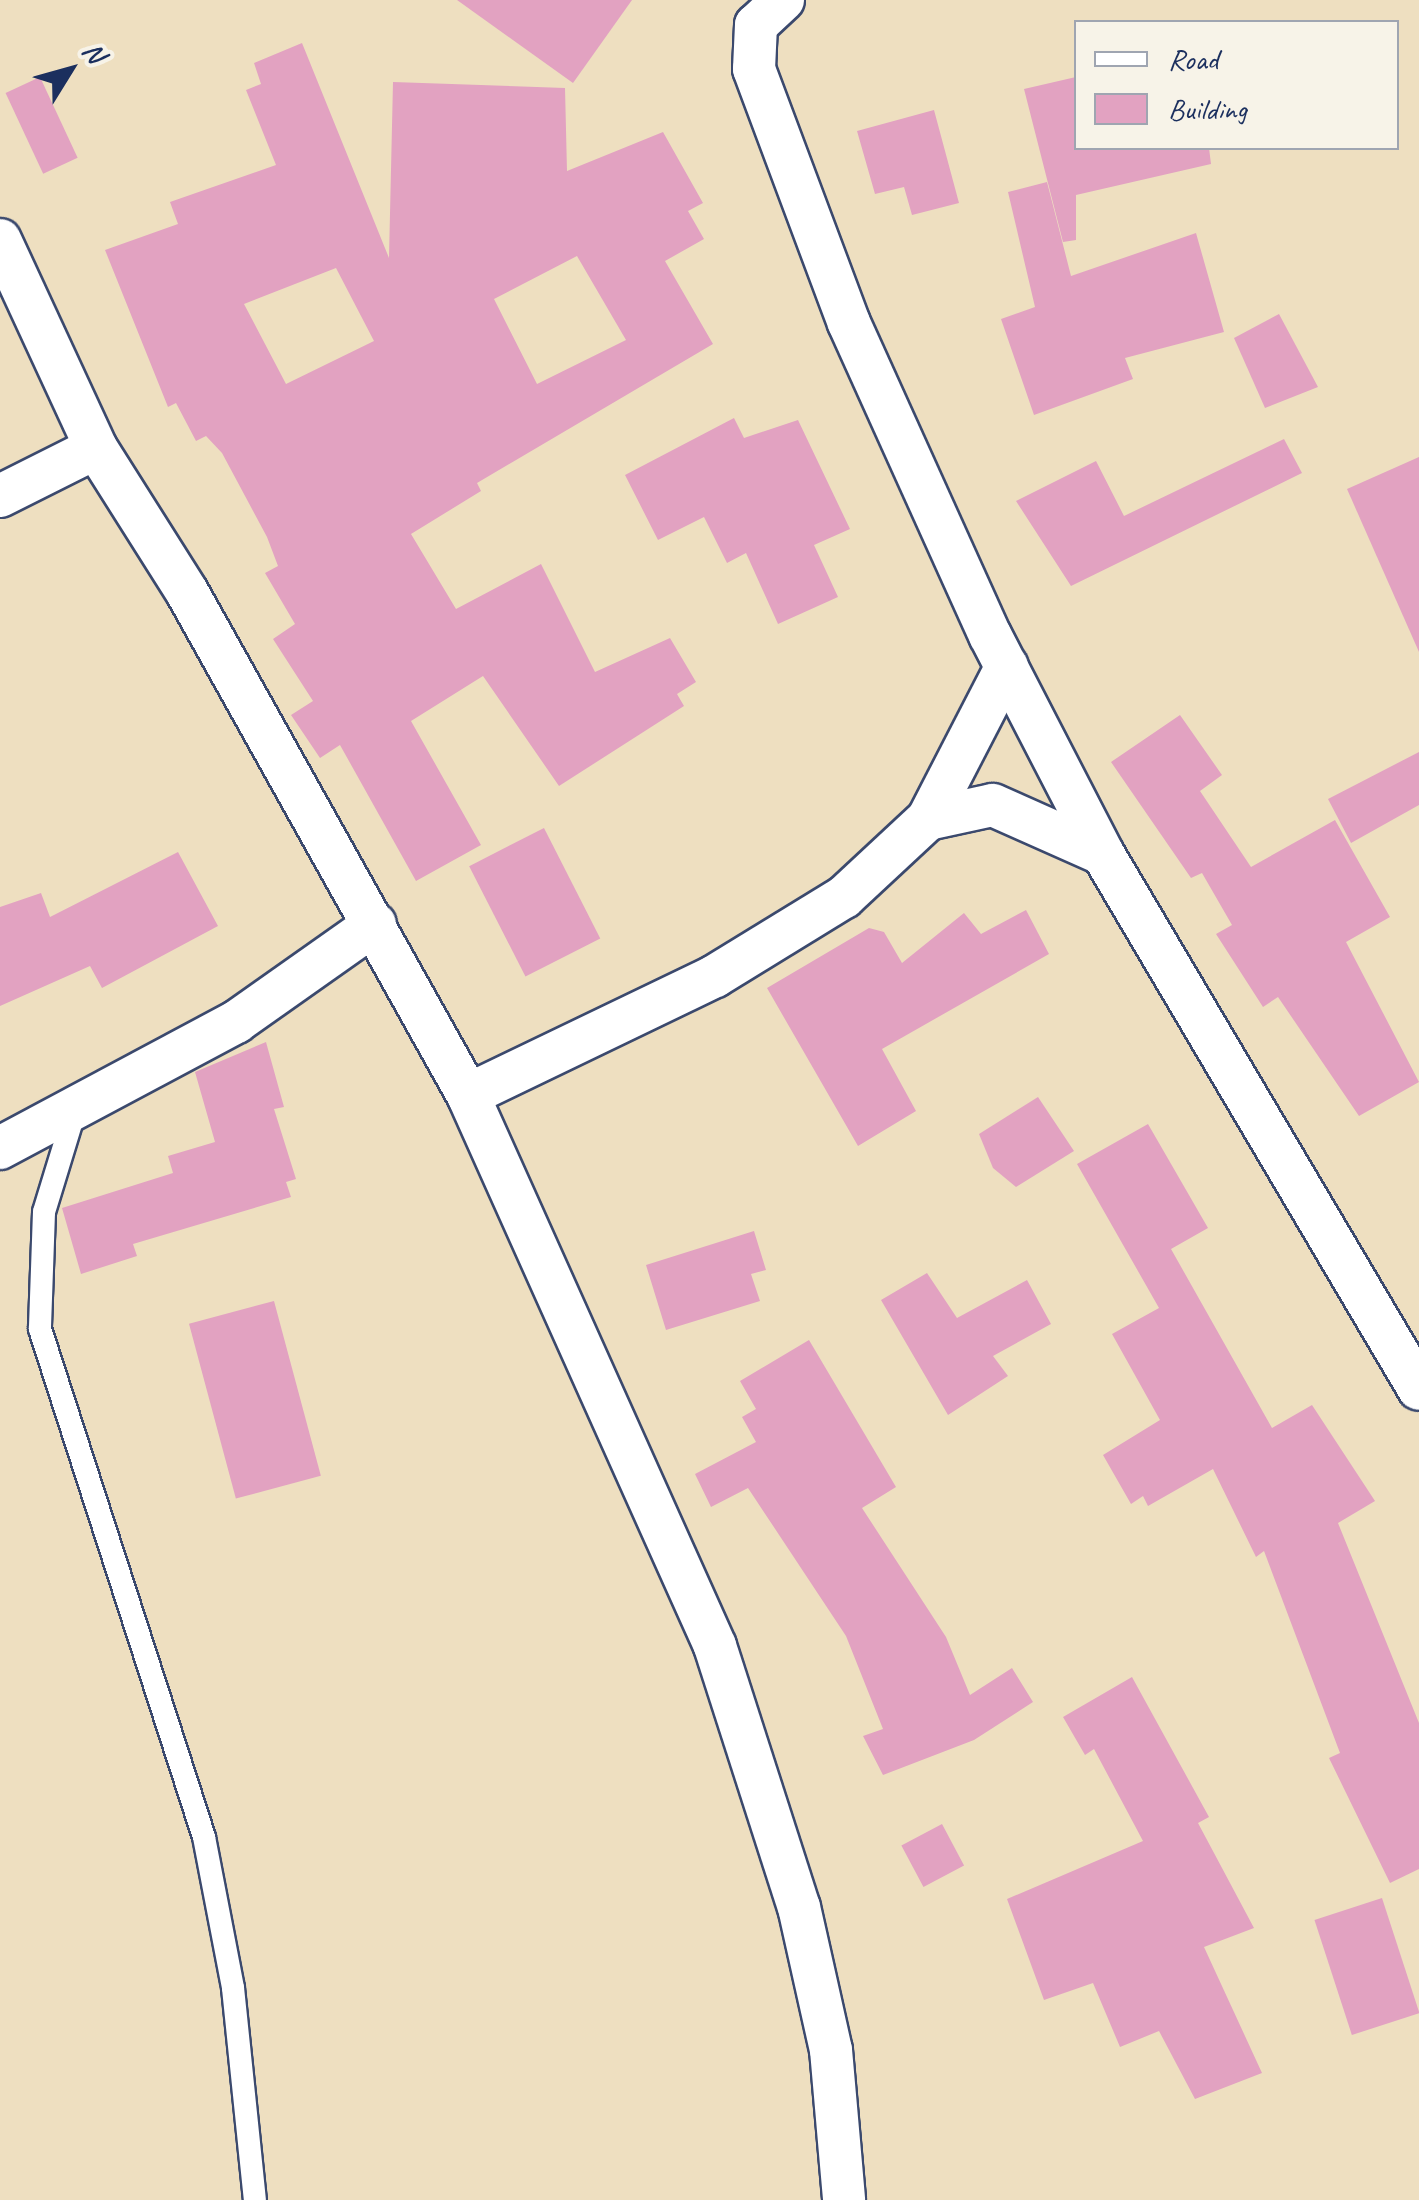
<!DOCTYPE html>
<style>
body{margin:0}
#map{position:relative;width:1419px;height:2200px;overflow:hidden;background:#eedfc0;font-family:Caveat,sans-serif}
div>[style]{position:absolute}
.building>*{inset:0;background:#e2a2c1;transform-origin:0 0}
.roads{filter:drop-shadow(2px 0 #3b496d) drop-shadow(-2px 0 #3b496d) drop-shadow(0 2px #3b496d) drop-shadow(0 -2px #3b496d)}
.service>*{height:22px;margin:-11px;padding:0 11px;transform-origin:11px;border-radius:11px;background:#fff}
.minor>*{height:42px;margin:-21px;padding:0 21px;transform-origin:21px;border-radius:21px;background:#fff}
span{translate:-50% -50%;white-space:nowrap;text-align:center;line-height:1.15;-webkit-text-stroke:9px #f7f3e8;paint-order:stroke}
.legend{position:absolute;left:1074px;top:20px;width:325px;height:130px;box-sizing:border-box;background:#f7f3e8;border:2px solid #9fa5b1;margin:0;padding:12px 18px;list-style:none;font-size:30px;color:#1b2f5e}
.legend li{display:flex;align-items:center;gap:20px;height:50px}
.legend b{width:50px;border:2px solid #9fa5b1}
.north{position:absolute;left:20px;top:20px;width:100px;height:100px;-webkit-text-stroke:8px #f7f3e8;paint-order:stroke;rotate:53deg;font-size:28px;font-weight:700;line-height:40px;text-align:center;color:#1b2f5e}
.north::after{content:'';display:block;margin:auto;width:35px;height:45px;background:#1b2f5e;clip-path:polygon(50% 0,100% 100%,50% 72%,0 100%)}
</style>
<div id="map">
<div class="building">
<div style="clip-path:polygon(457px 0,632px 0,573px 83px)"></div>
<div style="clip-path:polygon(evenodd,302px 43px,389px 258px,393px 82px,565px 88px,567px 171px,663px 132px,703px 203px,688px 211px,704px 239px,665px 261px,713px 344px,477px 483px,481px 491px,411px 534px,456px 609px,541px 564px,595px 672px,670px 638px,696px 682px,677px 694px,684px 706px,559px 786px,483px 676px,411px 721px,481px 845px,416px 881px,340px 745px,320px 758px,291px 715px,313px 701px,273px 639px,295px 624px,265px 573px,278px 566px,267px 537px,222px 453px,206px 436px,196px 441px,176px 403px,168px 407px,105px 250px,178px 224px,170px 202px,276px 165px,246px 90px,261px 84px,254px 63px,302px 43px,577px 256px,626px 340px,537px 384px,494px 299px,577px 256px,302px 43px,336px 268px,374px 341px,286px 384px,244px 304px,336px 268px)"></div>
<div style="left:40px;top:77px;width:89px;height:38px;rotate:65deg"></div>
<div style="clip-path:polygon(1076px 77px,1076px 148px,1209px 148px,1211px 164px,1076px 195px,1076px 240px,1063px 242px,1024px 89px)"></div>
<div style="clip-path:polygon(934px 110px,959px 203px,912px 215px,904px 187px,875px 194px,857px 131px)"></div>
<div style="clip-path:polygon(1047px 182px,1071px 276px,1196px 233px,1224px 332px,1125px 358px,1133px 379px,1034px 415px,1001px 319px,1035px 307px,1008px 192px)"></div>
<div style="clip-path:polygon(1279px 314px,1318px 387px,1265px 408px,1234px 338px)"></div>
<div style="clip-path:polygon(734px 418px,744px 438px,798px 420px,850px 529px,814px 545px,838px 597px,778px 624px,746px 553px,727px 563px,704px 517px,658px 540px,625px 475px)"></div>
<div style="clip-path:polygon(1284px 439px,1302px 473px,1071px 586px,1016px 501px,1096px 461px,1124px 516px)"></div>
<div style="clip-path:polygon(1419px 457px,1419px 652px,1347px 489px)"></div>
<div style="clip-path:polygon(1180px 715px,1222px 775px,1200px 791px,1251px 867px,1335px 820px,1390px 917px,1346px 942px,1419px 1082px,1359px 1116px,1278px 997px,1263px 1007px,1216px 934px,1232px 925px,1202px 873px,1191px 878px,1111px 762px)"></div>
<div style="clip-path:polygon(1419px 752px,1419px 805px,1351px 843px,1328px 799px)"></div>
<div style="left:544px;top:828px;width:124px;height:84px;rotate:63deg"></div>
<div style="clip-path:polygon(178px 852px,218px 926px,102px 988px,90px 966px,0 1006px,0 907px,41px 893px,50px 917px)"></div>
<div style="clip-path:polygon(1026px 910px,1049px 954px,882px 1049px,916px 1111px,858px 1146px,767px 988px,869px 928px,884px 932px,902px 963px,964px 913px,981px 934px)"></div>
<div style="clip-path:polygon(266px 1042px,284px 1107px,274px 1109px,296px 1179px,286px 1182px,291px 1197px,133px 1244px,137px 1256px,81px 1274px,62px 1208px,173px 1173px,168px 1156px,215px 1142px,195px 1072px)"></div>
<div style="clip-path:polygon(1038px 1097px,1074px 1151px,1016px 1187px,993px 1168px,979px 1134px)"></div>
<div style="clip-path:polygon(1148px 1124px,1208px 1228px,1171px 1249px,1272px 1428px,1312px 1405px,1375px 1501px,1338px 1523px,1419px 1723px,1419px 1869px,1390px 1883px,1329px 1758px,1340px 1753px,1264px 1551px,1256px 1557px,1213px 1469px,1148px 1506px,1143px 1496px,1131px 1504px,1103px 1455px,1160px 1420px,1112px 1334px,1159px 1308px,1077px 1164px)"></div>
<div style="clip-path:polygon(754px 1231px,766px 1270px,751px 1274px,760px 1301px,666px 1330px,646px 1265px)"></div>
<div style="clip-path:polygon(927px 1273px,957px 1318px,1027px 1280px,1051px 1324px,993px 1356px,1008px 1376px,948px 1415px,881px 1300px)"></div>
<div style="left:274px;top:1301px;width:181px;height:88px;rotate:75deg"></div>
<div style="clip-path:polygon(809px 1340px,896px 1487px,862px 1508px,946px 1637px,970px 1695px,1012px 1668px,1033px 1702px,974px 1740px,883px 1775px,863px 1736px,883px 1729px,846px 1636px,748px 1488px,711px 1507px,695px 1474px,756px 1442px,742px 1417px,756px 1409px,740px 1381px)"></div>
<div style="clip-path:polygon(1132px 1677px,1209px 1817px,1198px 1823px,1254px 1928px,1204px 1947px,1262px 2073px,1195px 2099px,1159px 2031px,1120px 2047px,1093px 1983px,1044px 2000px,1007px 1899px,1143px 1841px,1094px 1749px,1085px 1755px,1063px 1717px)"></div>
<div style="left:942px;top:1824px;width:47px;height:46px;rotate:62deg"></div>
<div style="left:1382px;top:1898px;width:121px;height:71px;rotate:72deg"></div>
</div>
<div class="roads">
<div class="service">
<div style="left:73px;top:1117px;width:99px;rotate:107deg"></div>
<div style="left:44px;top:1212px;width:117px;rotate:92deg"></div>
<div style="left:40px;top:1329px;width:534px;rotate:72.11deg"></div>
<div style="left:204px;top:1837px;width:154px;rotate:79.1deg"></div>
<div style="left:233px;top:1988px;width:213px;rotate:84.1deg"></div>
</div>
<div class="minor">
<div style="left:783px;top:0;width:37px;rotate:137deg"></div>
<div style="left:756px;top:25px;width:44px;rotate:92.6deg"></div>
<div style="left:754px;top:69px;width:271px;rotate:69.5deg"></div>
<div style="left:849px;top:323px;width:342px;rotate:65.7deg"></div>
<div style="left:990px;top:635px;width:246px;rotate:62.7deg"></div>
<div style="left:1103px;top:854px;width:621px;rotate:59.43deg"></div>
<div style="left:0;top:240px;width:229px;rotate:65.2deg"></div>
<div style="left:96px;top:448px;width:170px;rotate:57.7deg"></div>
<div style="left:187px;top:592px;width:576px;rotate:60.81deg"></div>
<div style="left:468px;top:1095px;width:604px;rotate:65.85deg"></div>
<div style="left:715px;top:1646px;width:274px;rotate:72.2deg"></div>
<div style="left:799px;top:1907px;width:147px;rotate:77.4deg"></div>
<div style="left:831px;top:2050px;width:151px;rotate:85deg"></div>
<div style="left:0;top:496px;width:107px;rotate:-26.6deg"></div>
<div style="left:928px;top:819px;width:66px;rotate:-12.2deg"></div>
<div style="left:993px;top:805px;width:120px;rotate:24deg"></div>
<div style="left:468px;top:1095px;width:274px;rotate:-25.7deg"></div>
<div style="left:715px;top:976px;width:151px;rotate:-31.5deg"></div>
<div style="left:844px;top:897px;width:115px;rotate:-42.9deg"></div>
<div style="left:928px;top:819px;width:172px;rotate:-62.7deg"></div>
<div style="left:0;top:1148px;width:268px;rotate:-28.1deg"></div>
<div style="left:236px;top:1022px;width:170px;rotate:-35.2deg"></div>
</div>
</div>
<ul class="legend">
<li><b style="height:12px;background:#fff"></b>Road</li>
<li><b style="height:28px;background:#e2a2c1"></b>Building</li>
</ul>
<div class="north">N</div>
</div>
